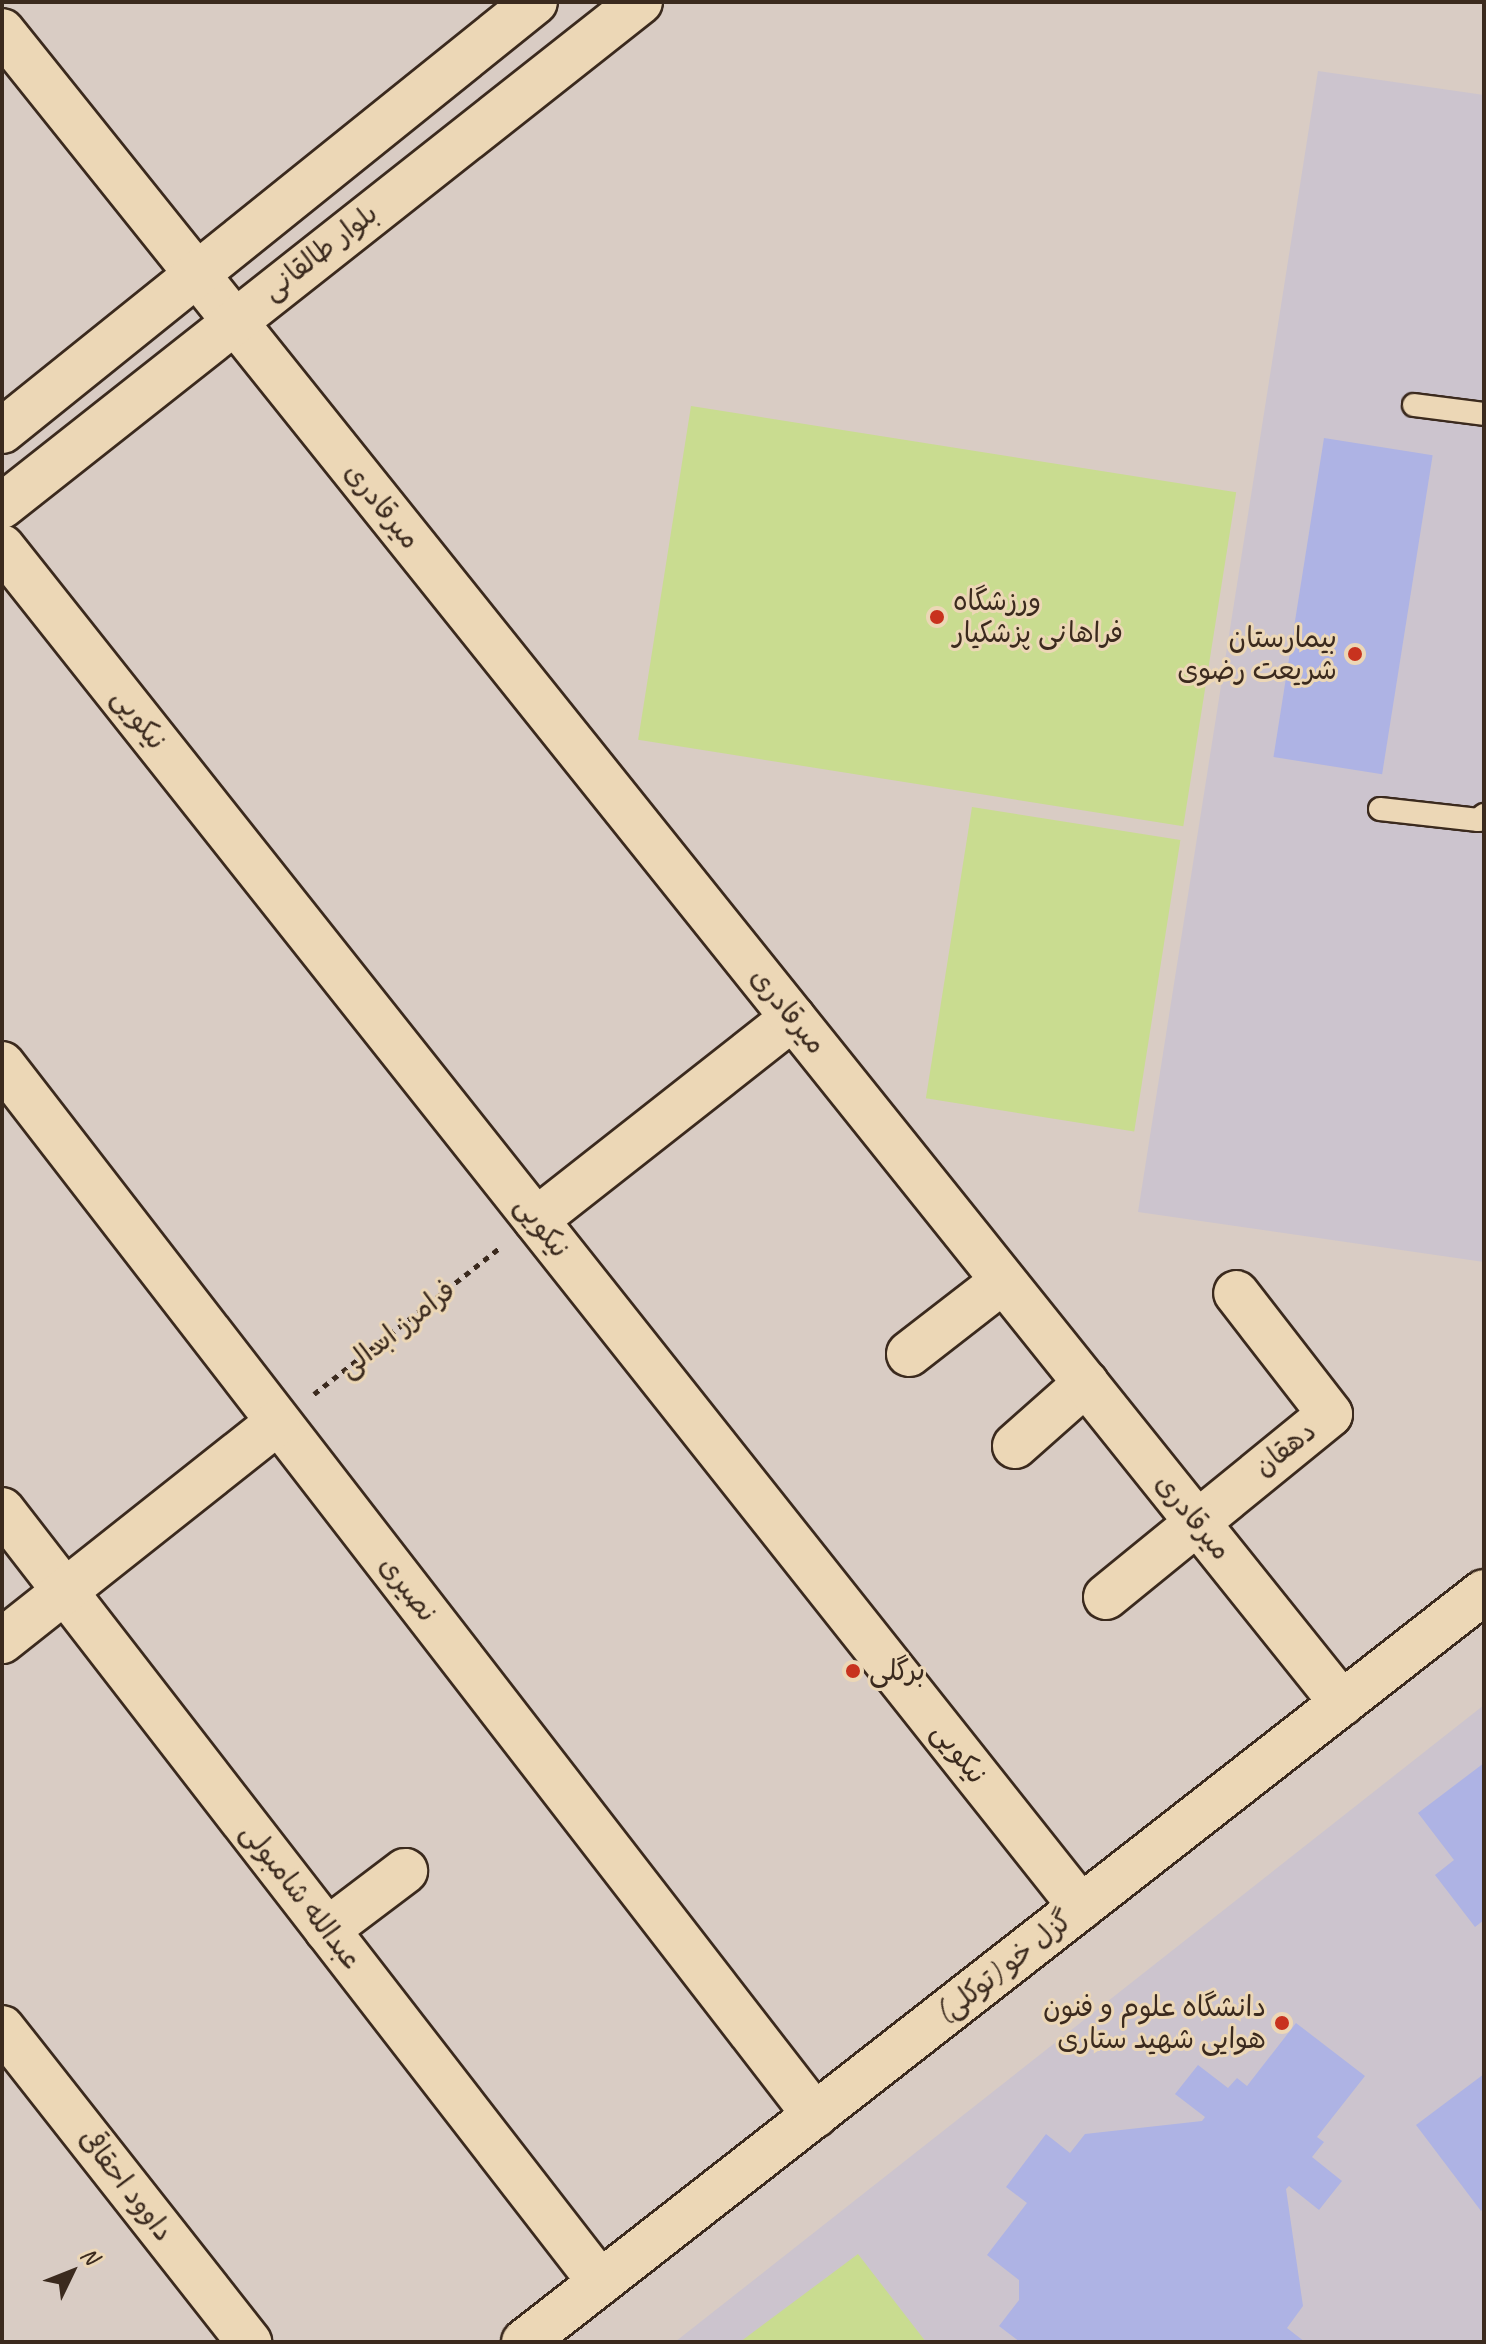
<!DOCTYPE html>
<meta charset="utf-8">
<style>
body{margin:0}
#map{position:relative;width:1486px;height:2344px;overflow:hidden;background:#d9ccc4;font-family:Caveat,"Playpen Sans Arabic",sans-serif}
div>[style]{position:absolute}
.built>*{inset:0;background:#ccc4ce}
.green>*{inset:0;background:#c9dc90;transform-origin:0 0}
.building>*{inset:0;background:#aeb3e4;transform-origin:0 0}
.path>*{height:5px;margin-top:-2.5px;transform-origin:0;background:repeating-linear-gradient(90deg,#3b2a1e 0 6px,transparent 0 12px)}
.roads{filter:drop-shadow(2px 0 #3b2a1e) drop-shadow(-2px 0 #3b2a1e) drop-shadow(0 2px #3b2a1e) drop-shadow(0 -2px #3b2a1e)}
.service>*{height:22px;margin:-11px;padding:0 11px;transform-origin:11px;border-radius:11px;background:#ecd7b6}
.minor>*{height:44px;margin:-22px;padding:0 22px;transform-origin:22px;border-radius:22px;background:#ecd7b6}
.tertiary>*{height:44px;margin:-22px;padding:0 22px;transform-origin:22px;border-radius:22px;background:#ecd7b6}
.dots>*{width:22px;height:22px;translate:-50% -50%;box-sizing:border-box;border:4px solid #ecd7b6;border-radius:50%}
span{translate:-50% -50%;white-space:nowrap;text-align:center;line-height:1.15;-webkit-text-stroke:6px #ecd7b6;paint-order:stroke}
.street-label{font-size:28px;color:#3b2a1e}
.poi-label{font-size:28px;color:#3b2a1e}
.left{translate:0 -50%;text-align:left}
.right{translate:-100% -50%;text-align:right}
.frame{position:absolute;inset:0;border:4px solid #3b2a1e;pointer-events:none}
.north{position:absolute;left:32px;top:2232px;width:80px;height:80px;-webkit-text-stroke:6px #ecd7b6;paint-order:stroke;rotate:47deg;font-size:22px;font-weight:700;line-height:32px;text-align:center;color:#3b2a1e}
.north::after{content:'';display:block;margin:auto;width:28px;height:36px;background:#3b2a1e;clip-path:polygon(50% 0,100% 100%,50% 72%,0 100%)}
</style>
<div id="map">
<div class="built">
<div style="clip-path:polygon(1318px 71px,1484px 95px,1484px 1262px,1138px 1212px)"></div>
<div style="clip-path:polygon(1484px 1705px,1484px 2342px,675px 2342px)"></div>
</div>
<div class="green">
<div style="left:691px;top:406px;width:552px;height:338px;rotate:9deg"></div>
<div style="left:972px;top:807px;width:211px;height:295px;rotate:9deg"></div>
<div style="clip-path:polygon(858px 2254px,926px 2342px,740px 2342px)"></div>
</div>
<div class="building">
<div style="left:1324px;top:438px;width:110px;height:323px;rotate:9deg"></div>
<div style="clip-path:polygon(1484px 1763px,1484px 1920px,1475px 1927px,1435px 1875px,1454px 1860px,1418px 1813px)"></div>
<div style="clip-path:polygon(1296px 2023px,1365px 2076px,1317px 2137px,1324px 2142px,1312px 2157px,1342px 2181px,1319px 2210px,1289px 2186px,1286px 2189px,1303px 2306px,1287px 2328px,1305px 2342px,1020px 2342px,999px 2326px,1019px 2300px,1019px 2280px,987px 2255px,1027px 2203px,1006px 2187px,1046px 2134px,1070px 2153px,1085px 2134px,1202px 2121px,1205px 2117px,1175px 2094px,1198px 2065px,1228px 2088px,1237px 2078px,1247px 2086px)"></div>
<div style="clip-path:polygon(1484px 2074px,1484px 2208px,1481px 2211px,1416px 2125px)"></div>
</div>
<div class="path">
<div style="left:314px;top:1394px;width:238px;rotate:-38.2deg"></div>
</div>
<div class="roads">
<div class="service">
<div style="left:1414px;top:405px;width:71px;rotate:7.3deg"></div>
<div style="left:1380px;top:809px;width:99px;rotate:6.4deg"></div>
<div style="left:1478px;top:820px;width:8px;rotate:-40deg"></div>
</div>
<div class="minor">
<div style="left:2px;top:547px;width:1736px;rotate:51.57deg"></div>
<div style="left:2px;top:1064px;width:1329px;rotate:52.28deg"></div>
<div style="left:536px;top:1220px;width:327px;rotate:-38.2deg"></div>
<div style="left:909px;top:1354px;width:119px;rotate:-37.8deg"></div>
<div style="left:1015px;top:1446px;width:95px;rotate:-41.6deg"></div>
<div style="left:2px;top:1510px;width:977px;rotate:52.24deg"></div>
<div style="left:1106px;top:1597px;width:289px;rotate:-39.2deg"></div>
<div style="left:1330px;top:1414px;width:153px;rotate:-127.8deg"></div>
<div style="left:2px;top:1641px;width:352px;rotate:-38.4deg"></div>
<div style="left:327px;top:1930px;width:98px;rotate:-37.1deg"></div>
<div style="left:2px;top:2028px;width:400px;rotate:51.8deg"></div>
</div>
<div class="tertiary">
<div style="left:2px;top:31px;width:2143px;rotate:51.29deg"></div>
<div style="left:2px;top:431px;width:684px;rotate:-38.83deg"></div>
<div style="left:2px;top:506px;width:813px;rotate:-38.31deg"></div>
<div style="left:524px;top:2342px;width:1218px;rotate:-38deg"></div>
</div>
</div>
<div class="dots">
<div style="left:937px;top:617px;background:#c8321e"></div>
<div style="left:1355px;top:654px;background:#c8321e"></div>
<div style="left:853px;top:1671px;background:#c8321e"></div>
<div style="left:1282px;top:2023px;background:#c8321e"></div>
</div>
<div class="street-label">
<span style="left:320px;top:252px;rotate:-38deg">بلوار طالقانی</span>
<span style="left:382px;top:506px;rotate:51deg">میرقادری</span>
<span style="left:139px;top:719px;rotate:52deg">نیکویی</span>
<span style="left:788px;top:1011px;rotate:51deg">میرقادری</span>
<span style="left:542px;top:1227px;rotate:52deg">نیکویی</span>
<span style="left:397px;top:1329px;rotate:-38deg">فرامرز ابدالی</span>
<span style="left:1285px;top:1449px;rotate:-38deg">دهقان</span>
<span style="left:1193px;top:1517px;rotate:51deg">میرقادری</span>
<span style="left:408px;top:1589px;rotate:52deg">نصیری</span>
<span style="left:959px;top:1753px;rotate:52deg">نیکویی</span>
<span style="left:301px;top:1896px;rotate:52deg">عبدالله شامبولی</span>
<span style="left:1004px;top:1967px;rotate:-38deg">گزل خو (توکلی)</span>
<span style="left:126px;top:2185px;rotate:52deg">داوود احقاقی</span>
</div>
<div class="poi-label">
<span class="left" style="left:953px;top:617px">ورزشگاه<br>فراهانی پزشکیار</span>
<span class="right" style="left:1337px;top:654px">بیمارستان<br>شریعت رضوی</span>
<span class="left" style="left:869px;top:1671px">برگلی</span>
<span class="right" style="left:1266px;top:2023px">دانشگاه علوم و فنون<br>هوایی شهید ستاری</span>
</div>
<div class="frame"></div>
<div class="north">N</div>
</div>
